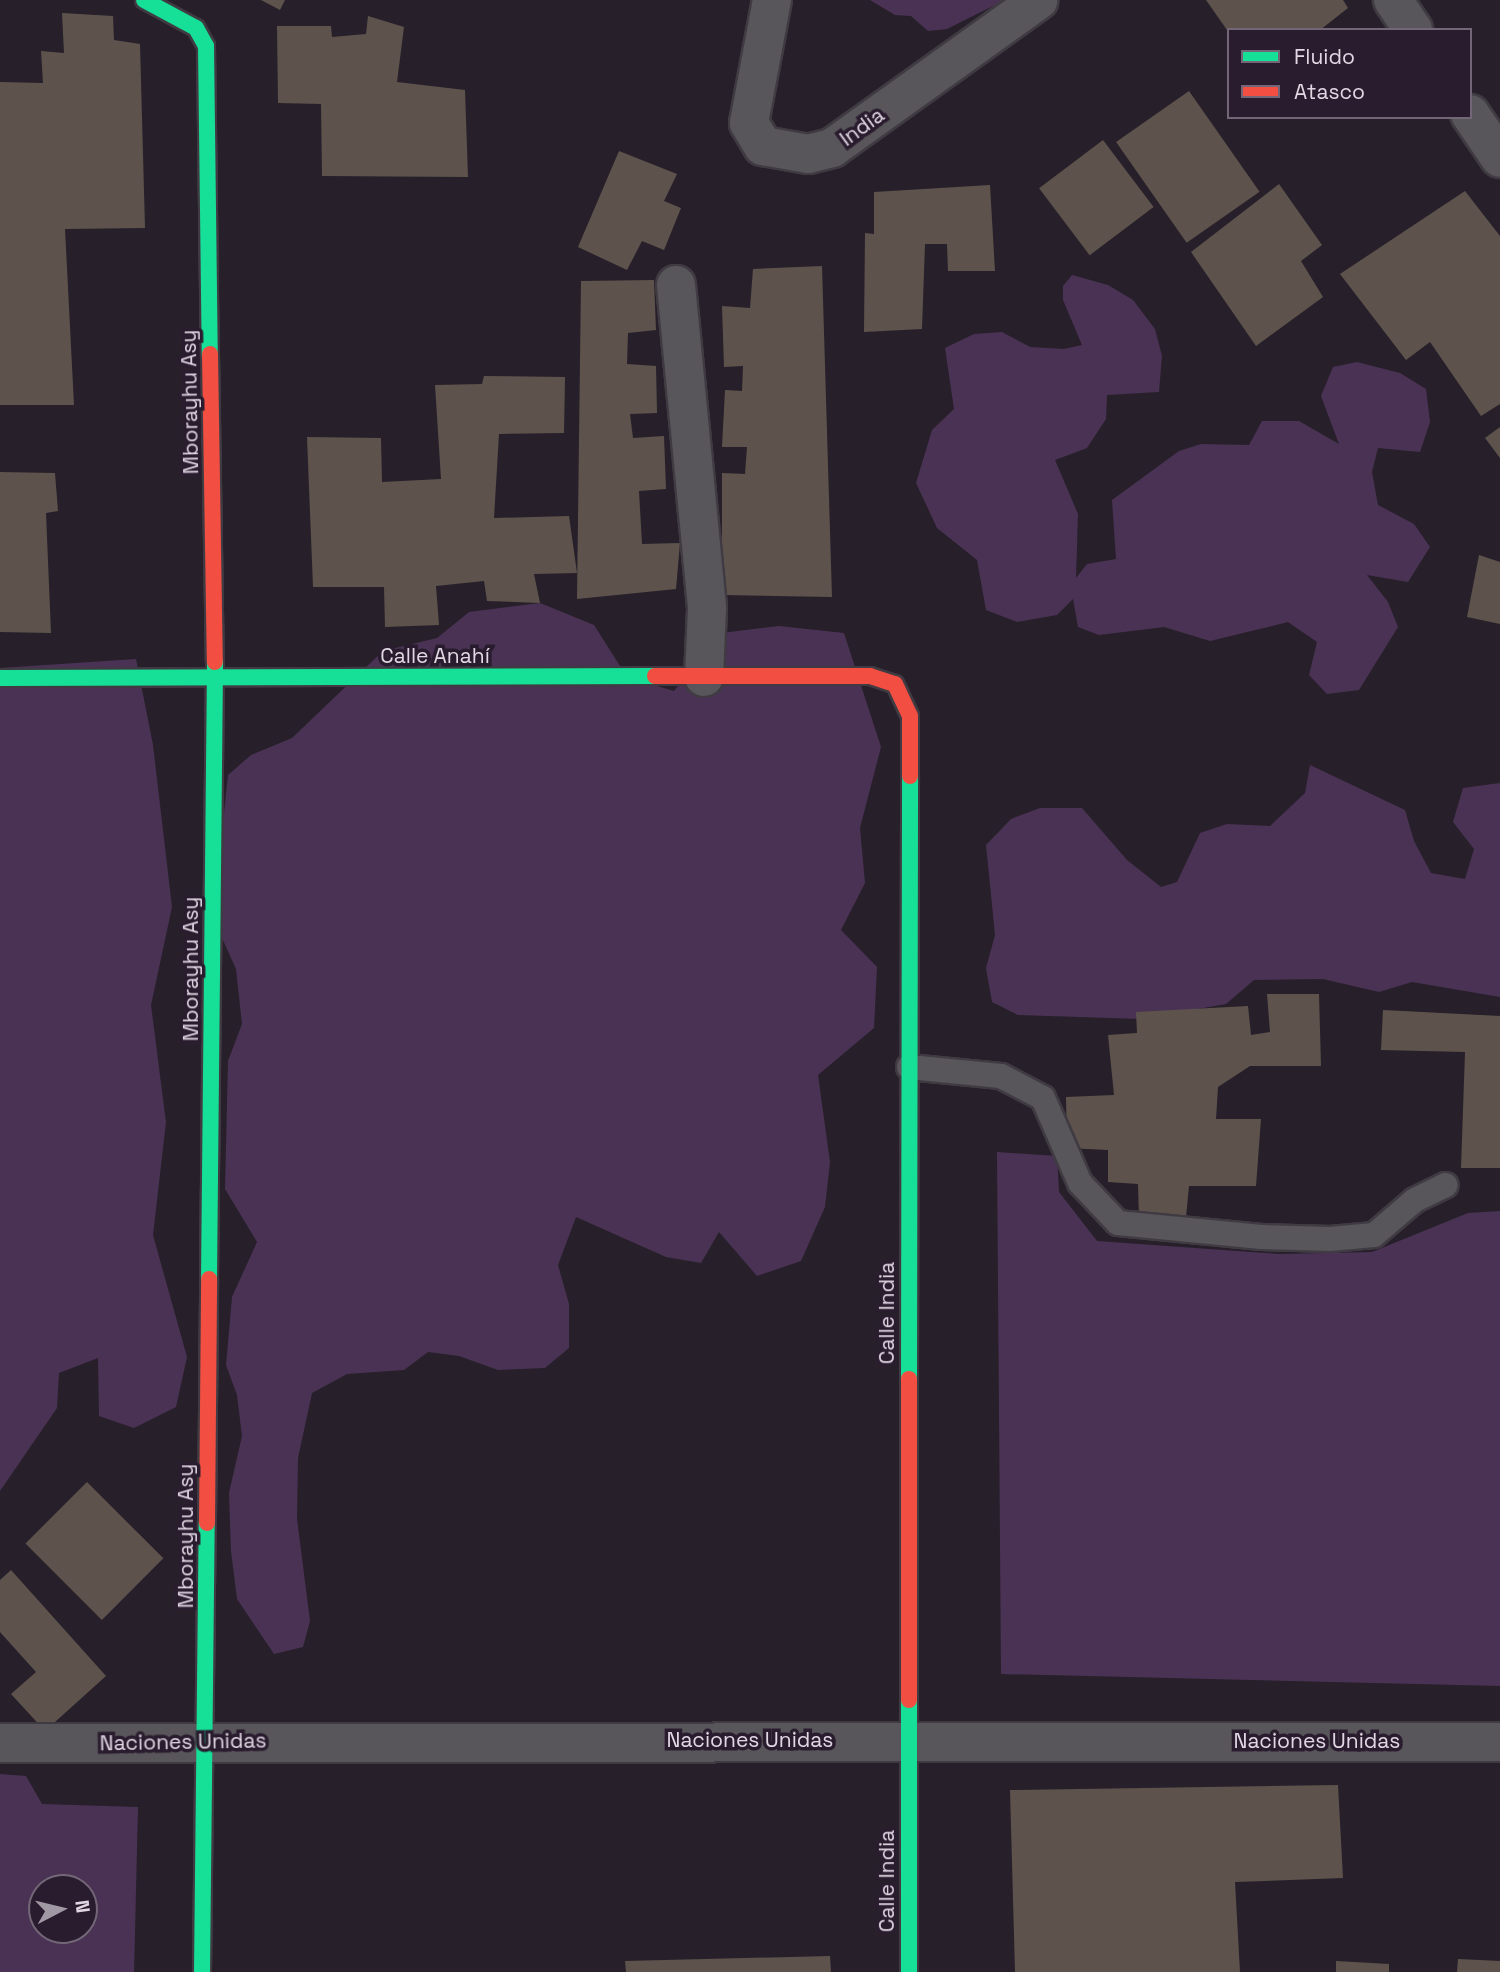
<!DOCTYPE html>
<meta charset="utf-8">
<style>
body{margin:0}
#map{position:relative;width:1500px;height:1972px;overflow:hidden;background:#27202a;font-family:"Space Grotesk",sans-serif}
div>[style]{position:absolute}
.green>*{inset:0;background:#4a3254}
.building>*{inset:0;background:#5d534c;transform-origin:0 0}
.roads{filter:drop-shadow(2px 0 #403b43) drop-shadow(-2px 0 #403b43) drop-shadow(0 2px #403b43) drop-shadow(0 -2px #403b43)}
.lane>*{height:24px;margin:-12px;padding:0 12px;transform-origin:12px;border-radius:12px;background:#58565a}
.street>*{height:38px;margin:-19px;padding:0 19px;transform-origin:19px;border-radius:19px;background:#58565a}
.fast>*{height:16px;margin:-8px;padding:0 8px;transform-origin:8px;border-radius:8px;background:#16e098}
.jam>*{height:16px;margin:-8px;padding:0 8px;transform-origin:8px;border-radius:8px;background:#f24e42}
span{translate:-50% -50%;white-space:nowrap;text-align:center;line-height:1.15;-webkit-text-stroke:7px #291c2e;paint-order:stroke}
.street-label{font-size:21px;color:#e1d8e4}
.legend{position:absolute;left:1227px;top:28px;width:245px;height:91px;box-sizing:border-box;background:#291c2e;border:2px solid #736777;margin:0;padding:9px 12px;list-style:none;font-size:21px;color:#e1d8e4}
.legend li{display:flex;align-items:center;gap:14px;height:35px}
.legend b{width:35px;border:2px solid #736777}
.north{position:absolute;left:28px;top:1874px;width:70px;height:70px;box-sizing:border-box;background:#291c2e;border:2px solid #736777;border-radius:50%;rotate:83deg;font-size:19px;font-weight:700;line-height:28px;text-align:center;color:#e1d8e4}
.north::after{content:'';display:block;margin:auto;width:24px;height:32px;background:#a098a3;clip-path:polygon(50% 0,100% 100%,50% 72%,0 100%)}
</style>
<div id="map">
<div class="green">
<div style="clip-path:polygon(870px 0,1005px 0,947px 29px,928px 31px,911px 16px,895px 15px)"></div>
<div style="clip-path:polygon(1072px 275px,1108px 285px,1133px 300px,1155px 329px,1162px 356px,1159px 392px,1107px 395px,1106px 419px,1087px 448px,1055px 460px,1078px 514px,1076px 578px,1087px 564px,1116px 559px,1112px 500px,1179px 451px,1201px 444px,1249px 445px,1262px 421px,1299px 421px,1339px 444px,1321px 396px,1333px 367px,1357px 362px,1400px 373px,1426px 389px,1430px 422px,1420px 452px,1378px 448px,1372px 472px,1378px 505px,1414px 524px,1430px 547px,1408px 582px,1367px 575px,1388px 602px,1398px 627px,1359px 690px,1327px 694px,1309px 675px,1317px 642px,1288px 622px,1210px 641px,1164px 627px,1099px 635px,1078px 627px,1073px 599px,1057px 615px,1017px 622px,986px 610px,977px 560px,937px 528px,916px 483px,932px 430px,954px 409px,945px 348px,974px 334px,1002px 332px,1030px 347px,1064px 349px,1082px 345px,1063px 300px,1063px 286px)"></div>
<div style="clip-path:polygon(540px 603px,594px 625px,627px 677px,674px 691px,721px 633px,779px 626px,844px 633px,881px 747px,860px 828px,865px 883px,841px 930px,877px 967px,874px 1028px,818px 1075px,830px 1162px,825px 1207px,801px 1261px,757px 1276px,719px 1232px,701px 1263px,666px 1257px,576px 1217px,558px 1265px,569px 1304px,569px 1348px,545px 1368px,498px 1370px,459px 1356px,428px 1352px,404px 1370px,347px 1374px,312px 1393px,298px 1458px,297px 1519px,310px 1621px,303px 1647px,274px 1654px,237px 1599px,231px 1551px,229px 1493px,242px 1436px,237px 1395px,226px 1365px,232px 1297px,257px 1242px,225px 1189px,228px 1061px,242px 1024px,236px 969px,213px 918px,228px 775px,251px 755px,292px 738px,383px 651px,437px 638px,469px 612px)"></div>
<div style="clip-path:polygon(136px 659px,153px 745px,172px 907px,151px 1005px,166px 1122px,153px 1235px,187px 1357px,176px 1407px,134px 1428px,99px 1416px,98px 1358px,59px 1373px,57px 1408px,0 1491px,0 668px)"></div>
<div style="clip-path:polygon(1310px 765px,1405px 810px,1414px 841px,1431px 873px,1465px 879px,1474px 849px,1453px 822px,1463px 788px,1500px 783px,1500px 997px,1412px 982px,1379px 992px,1323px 979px,1254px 980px,1226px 1004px,1141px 1019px,1018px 1015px,992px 1002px,986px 968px,995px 935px,986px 845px,1011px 819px,1040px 808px,1082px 808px,1127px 860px,1161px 887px,1177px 882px,1200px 833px,1227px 824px,1270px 826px,1305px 793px)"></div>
<div style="clip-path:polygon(997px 1152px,1057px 1156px,1059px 1192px,1097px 1241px,1279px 1254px,1372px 1252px,1468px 1213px,1500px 1211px,1500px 1686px,1001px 1674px)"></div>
<div style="clip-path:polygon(evenodd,0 1774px,26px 1776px,42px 1804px,138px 1807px,134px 1972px,0 1972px,0 1774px,42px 1888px,84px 1888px,84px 1930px,42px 1930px,42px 1888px)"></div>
</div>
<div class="building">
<div style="clip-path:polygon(261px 0,285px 0,280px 10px)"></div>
<div style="clip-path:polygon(1206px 0,1343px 0,1348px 8px,1320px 30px,1227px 30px)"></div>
<div style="clip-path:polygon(62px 13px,113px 16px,114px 40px,140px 44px,145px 228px,65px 229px,74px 405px,0 405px,0 82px,43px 83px,41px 51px,64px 53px)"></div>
<div style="clip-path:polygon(368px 16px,404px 27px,397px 82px,465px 90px,468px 177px,322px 176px,321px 104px,278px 103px,277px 26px,331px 26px,332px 37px,366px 34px)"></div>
<div style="left:1189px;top:91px;width:123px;height:89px;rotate:55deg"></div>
<div style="left:1103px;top:140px;width:84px;height:80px;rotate:53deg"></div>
<div style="clip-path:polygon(619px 151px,677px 174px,664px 201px,681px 208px,664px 250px,642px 241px,627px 270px,578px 247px)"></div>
<div style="clip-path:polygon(1279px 184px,1322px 245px,1301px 261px,1323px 297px,1256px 346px,1191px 252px)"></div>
<div style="clip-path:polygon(990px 185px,995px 271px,948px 271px,947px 244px,925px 244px,922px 329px,864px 332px,865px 233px,874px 234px,874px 192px)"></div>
<div style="clip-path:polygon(1465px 191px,1500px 236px,1500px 404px,1481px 416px,1430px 342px,1406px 360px,1340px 274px)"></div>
<div style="clip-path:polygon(822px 266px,832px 597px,722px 595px,722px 473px,745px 474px,747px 447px,722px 447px,725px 390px,742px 391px,743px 366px,724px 367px,722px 306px,750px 308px,753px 269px)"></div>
<div style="clip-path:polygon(654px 280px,656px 330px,628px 333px,627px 364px,656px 366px,657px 413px,630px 414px,633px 438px,664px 436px,666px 489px,639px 491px,642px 544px,680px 543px,676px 589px,577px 599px,581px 281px)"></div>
<div style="clip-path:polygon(484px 376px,565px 377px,564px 433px,499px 434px,494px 518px,569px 516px,577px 573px,534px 574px,540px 603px,487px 601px,484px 581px,436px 586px,439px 625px,385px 627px,384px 587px,313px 587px,307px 437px,381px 438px,382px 482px,441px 479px,435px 385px,482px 384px)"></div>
<div style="clip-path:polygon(1500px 427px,1500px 458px,1485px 438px)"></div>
<div style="clip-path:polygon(0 472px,55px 473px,58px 511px,46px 513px,51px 633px,0 632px)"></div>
<div style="clip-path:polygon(1479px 555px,1500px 562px,1500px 624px,1467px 617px)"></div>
<div style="clip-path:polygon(1267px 994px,1319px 994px,1321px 1066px,1250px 1066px,1218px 1087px,1216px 1119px,1261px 1119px,1256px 1186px,1189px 1186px,1186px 1217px,1139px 1218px,1138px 1184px,1108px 1182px,1108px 1150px,1067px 1148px,1066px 1097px,1114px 1095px,1108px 1035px,1137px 1033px,1136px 1012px,1248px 1006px,1251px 1035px,1270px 1032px)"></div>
<div style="clip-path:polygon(1383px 1010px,1500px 1016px,1500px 1168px,1461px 1168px,1465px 1052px,1381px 1050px)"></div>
<div style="left:87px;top:1482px;width:108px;height:87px;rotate:45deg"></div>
<div style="clip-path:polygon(11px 1570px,106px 1676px,45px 1731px,11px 1694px,36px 1672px,0 1632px,0 1580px)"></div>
<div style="clip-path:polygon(1338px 1785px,1343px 1878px,1235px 1882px,1240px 1972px,1015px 1972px,1010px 1790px)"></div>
<div style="clip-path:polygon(830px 1956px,831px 1972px,626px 1972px,625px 1961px)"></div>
<div style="clip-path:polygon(1458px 1959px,1500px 1961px,1500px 1972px,1457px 1972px)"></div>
<div style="clip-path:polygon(1336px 1961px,1389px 1964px,1389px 1972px,1336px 1972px)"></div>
</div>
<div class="roads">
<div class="lane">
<div style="left:909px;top:1067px;width:92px;rotate:5.6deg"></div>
<div style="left:1001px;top:1076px;width:47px;rotate:27.6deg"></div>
<div style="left:1043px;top:1098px;width:93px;rotate:66.5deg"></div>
<div style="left:1080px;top:1183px;width:55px;rotate:46.5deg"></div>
<div style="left:1118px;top:1223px;width:144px;rotate:5.6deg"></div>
<div style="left:1261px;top:1237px;width:69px;rotate:1.7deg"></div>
<div style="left:1330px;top:1239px;width:44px;rotate:-5.2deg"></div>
<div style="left:1374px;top:1235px;width:54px;rotate:-40.5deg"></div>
<div style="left:1415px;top:1200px;width:34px;rotate:-26deg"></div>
</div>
<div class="street">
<div style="left:772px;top:0;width:125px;rotate:100.6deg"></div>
<div style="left:749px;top:123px;width:27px;rotate:59deg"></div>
<div style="left:763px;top:146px;width:46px;rotate:10.1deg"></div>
<div style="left:808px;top:154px;width:25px;rotate:-14deg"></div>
<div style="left:832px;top:148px;width:254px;rotate:-35.6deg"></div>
<div style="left:1393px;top:0;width:36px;rotate:56deg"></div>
<div style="left:1470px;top:114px;width:53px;rotate:55.7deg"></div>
<div style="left:676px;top:285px;width:325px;rotate:84.5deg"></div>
<div style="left:707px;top:609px;width:68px;rotate:92.5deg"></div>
<div style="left:0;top:1743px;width:1500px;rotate:-0.04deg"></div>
</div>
<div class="fast">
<div style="left:144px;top:0;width:59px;rotate:28.3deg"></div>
<div style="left:196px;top:28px;width:21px;rotate:61deg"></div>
<div style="left:206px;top:46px;width:308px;rotate:89.3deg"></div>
<div style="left:0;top:678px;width:655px;rotate:-0.17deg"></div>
<div style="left:209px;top:1279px;width:617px;rotate:-89.44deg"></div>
<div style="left:909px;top:1379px;width:603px;rotate:-89.9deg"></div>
<div style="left:202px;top:1972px;width:449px;rotate:-89.4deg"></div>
<div style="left:909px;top:1972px;width:272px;rotate:-90deg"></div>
</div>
<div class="jam">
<div style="left:210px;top:354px;width:308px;rotate:89.1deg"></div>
<div style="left:655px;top:676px;width:215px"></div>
<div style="left:870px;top:676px;width:26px;rotate:18deg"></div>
<div style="left:895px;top:684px;width:35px;rotate:65deg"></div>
<div style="left:910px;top:716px;width:60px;rotate:90deg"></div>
<div style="left:207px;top:1523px;width:244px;rotate:-89.5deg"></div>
<div style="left:909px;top:1700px;width:321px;rotate:-90deg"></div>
</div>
</div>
<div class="street-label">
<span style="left:862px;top:127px;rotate:-36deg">India</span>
<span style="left:190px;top:402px;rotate:-91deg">Mborayhu Asy</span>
<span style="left:435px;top:656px">Calle Anahí</span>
<span style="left:191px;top:969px;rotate:-90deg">Mborayhu Asy</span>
<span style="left:887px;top:1313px;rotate:-90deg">Calle India</span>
<span style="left:186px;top:1536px;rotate:-90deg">Mborayhu Asy</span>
<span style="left:750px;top:1740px">Naciones Unidas</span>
<span style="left:1317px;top:1741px">Naciones Unidas</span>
<span style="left:183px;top:1742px;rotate:-1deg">Naciones Unidas</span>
<span style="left:887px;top:1881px;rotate:-90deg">Calle India</span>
</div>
<ul class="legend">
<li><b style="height:9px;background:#16e098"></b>Fluido</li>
<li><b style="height:9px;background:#f24e42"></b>Atasco</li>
</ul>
<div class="north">N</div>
</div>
